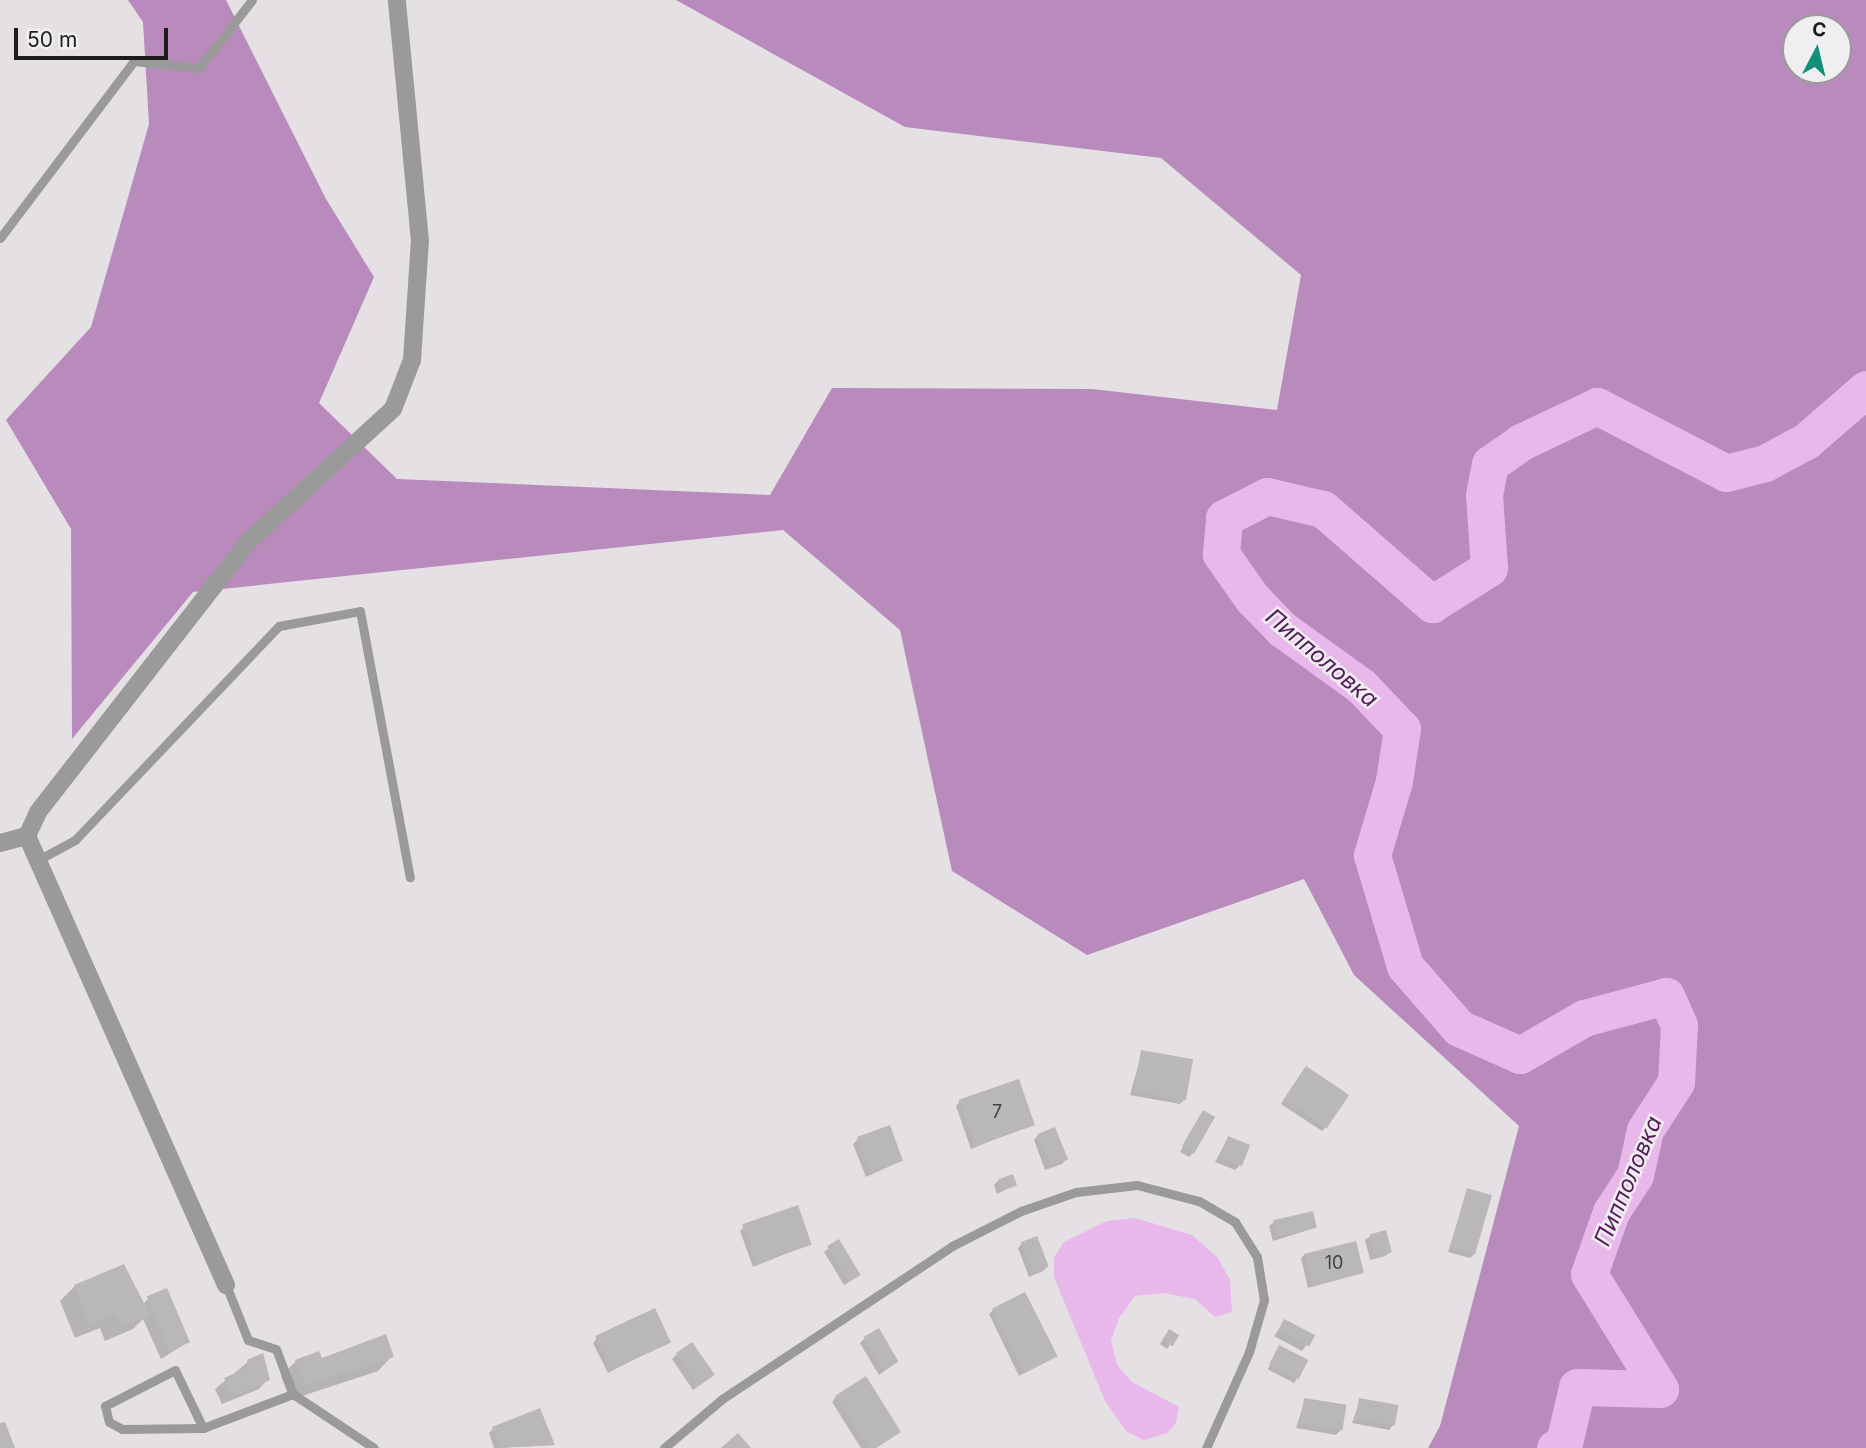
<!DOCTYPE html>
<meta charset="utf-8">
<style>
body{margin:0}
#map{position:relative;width:1866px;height:1448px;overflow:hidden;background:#e4e0e4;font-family:Inter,sans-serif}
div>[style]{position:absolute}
.forest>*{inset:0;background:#b98bbc}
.water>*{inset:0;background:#e8b8eb}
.shadow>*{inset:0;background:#0003;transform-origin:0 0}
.river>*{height:37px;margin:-18.5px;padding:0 18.5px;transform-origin:18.5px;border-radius:18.5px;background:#e8b8eb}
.building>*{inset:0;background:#bab7ba;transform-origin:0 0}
.lane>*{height:9px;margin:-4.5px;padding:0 4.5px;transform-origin:4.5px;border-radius:4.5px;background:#9b9a9b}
.street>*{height:18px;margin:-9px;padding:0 9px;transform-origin:9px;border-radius:9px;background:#9b9a9b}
span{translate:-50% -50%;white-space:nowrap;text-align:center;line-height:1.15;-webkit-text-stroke:5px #f1eef1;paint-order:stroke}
.number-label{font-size:18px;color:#444344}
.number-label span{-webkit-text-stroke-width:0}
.water-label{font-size:23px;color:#541d5a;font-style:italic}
.north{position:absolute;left:1782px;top:14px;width:70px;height:70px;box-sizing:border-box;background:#f1eef1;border:2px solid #9c9a9c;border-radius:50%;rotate:7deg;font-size:19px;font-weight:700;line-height:28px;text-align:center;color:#1d1c1d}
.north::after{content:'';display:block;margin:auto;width:24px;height:32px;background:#129178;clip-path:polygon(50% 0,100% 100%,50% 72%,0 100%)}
.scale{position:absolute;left:14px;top:28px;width:154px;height:32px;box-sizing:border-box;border:4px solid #1d1c1d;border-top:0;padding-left:9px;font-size:21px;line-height:24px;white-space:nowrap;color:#1d1c1d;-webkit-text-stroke:5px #f1eef1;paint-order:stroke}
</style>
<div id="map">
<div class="forest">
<div style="clip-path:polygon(evenodd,128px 0,226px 0,326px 199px,374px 277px,319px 403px,397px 479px,770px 495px,832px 388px,1092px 389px,1277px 410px,1301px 275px,1161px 158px,905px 127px,676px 0,1866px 0,1866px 1448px,1428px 1448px,1440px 1426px,1519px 1126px,1354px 975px,1304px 879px,1087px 955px,952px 871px,900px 630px,783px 530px,193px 592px,72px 739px,71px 529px,6px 420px,91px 327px,149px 124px,143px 22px,128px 0,1796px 28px,1838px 28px,1838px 70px,1796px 70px,1796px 28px)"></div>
</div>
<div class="water">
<div style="clip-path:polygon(1135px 1218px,1192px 1235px,1217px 1257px,1230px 1280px,1232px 1312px,1215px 1317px,1195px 1299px,1163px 1293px,1135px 1296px,1119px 1318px,1111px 1340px,1117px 1365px,1132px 1382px,1179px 1407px,1176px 1423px,1167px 1433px,1144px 1440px,1127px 1432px,1105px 1401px,1054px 1277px,1054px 1257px,1064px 1242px,1107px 1221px)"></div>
</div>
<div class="shadow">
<div style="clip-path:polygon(1142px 1052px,1185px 1099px,1180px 1104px,1130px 1095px)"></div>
<div style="clip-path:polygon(1302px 1072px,1326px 1127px,1322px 1131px,1281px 1104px)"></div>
<div style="clip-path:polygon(960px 1101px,1033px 1124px,971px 1149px,956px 1106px)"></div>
<div style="clip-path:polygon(1203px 1113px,1193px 1153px,1189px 1157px,1180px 1152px)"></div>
<div style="clip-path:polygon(1038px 1135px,1066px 1159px,1062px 1164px,1045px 1170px,1034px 1140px)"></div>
<div style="clip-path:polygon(1228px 1138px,1239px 1166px,1235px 1170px,1215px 1162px)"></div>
<div style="clip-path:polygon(858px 1139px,901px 1161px,866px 1177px,853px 1144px)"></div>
<div style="clip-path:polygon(998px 1181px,1015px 1185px,997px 1194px,994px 1185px)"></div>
<div style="clip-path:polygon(1468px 1190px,1475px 1253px,1470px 1258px,1448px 1252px)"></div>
<div style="clip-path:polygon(1274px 1222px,1315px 1228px,1273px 1241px,1269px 1226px)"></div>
<div style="clip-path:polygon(744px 1227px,810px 1244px,753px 1267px,740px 1231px)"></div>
<div style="clip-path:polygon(1370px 1236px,1390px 1252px,1385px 1256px,1370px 1260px,1365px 1240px)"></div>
<div style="clip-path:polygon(838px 1242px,854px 1279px,844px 1285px,824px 1252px)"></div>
<div style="clip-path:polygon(1022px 1243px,1047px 1267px,1043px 1271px,1029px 1277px,1018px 1248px)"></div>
<div style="clip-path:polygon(1305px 1254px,1362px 1273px,1308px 1288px,1301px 1258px)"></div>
<div style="clip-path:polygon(75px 1286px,143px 1304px,148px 1299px,188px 1342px,161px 1359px,143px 1319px,133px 1329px,105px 1341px,100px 1328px,75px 1338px,60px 1301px)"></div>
<div style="clip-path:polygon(993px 1310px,1055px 1356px,1019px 1376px,989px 1314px)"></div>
<div style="clip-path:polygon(1285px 1321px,1313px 1336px,1302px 1351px,1274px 1336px)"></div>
<div style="clip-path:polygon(1165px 1336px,1176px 1336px,1167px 1349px,1160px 1344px)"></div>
<div style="clip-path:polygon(597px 1338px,669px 1341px,608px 1373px,593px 1343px)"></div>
<div style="clip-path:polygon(864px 1339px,897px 1362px,879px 1375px,860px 1343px)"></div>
<div style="left:1279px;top:1347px;width:30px;height:25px;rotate:27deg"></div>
<div style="clip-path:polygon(676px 1355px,708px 1379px,693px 1390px,672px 1359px)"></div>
<div style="clip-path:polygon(392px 1356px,378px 1371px,290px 1400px,281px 1376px,296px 1361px)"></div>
<div style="clip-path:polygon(248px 1362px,268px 1379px,259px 1389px,222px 1404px,215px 1389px)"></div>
<div style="clip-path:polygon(836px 1397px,899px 1432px,876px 1448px,861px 1448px,832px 1402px)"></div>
<div style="clip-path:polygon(1305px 1400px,1340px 1431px,1336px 1435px,1296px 1428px)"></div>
<div style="clip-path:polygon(1360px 1400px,1393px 1425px,1389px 1430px,1352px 1423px)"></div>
<div style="clip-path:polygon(493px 1429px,553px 1445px,494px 1448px,489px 1433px)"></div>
</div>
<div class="river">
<div style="left:1555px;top:1448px;width:10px;rotate:-29deg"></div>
<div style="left:1564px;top:1443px;width:57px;rotate:-76.9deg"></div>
<div style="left:1577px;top:1387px;width:83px;rotate:1.4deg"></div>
<div style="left:1660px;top:1389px;width:135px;rotate:-121.7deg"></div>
<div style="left:1589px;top:1274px;width:66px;rotate:-70.5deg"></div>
<div style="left:1611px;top:1212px;width:44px;rotate:-57deg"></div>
<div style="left:1635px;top:1175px;width:46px;rotate:-77.5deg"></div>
<div style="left:1645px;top:1130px;width:57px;rotate:-57.1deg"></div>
<div style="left:1676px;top:1082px;width:57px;rotate:-87deg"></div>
<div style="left:1679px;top:1025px;width:32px;rotate:-114deg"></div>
<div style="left:1666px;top:996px;width:85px;rotate:165deg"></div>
<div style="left:1584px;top:1018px;width:74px;rotate:150deg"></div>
<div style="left:1520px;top:1055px;width:67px;rotate:-156.1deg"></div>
<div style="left:1459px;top:1028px;width:82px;rotate:-131.1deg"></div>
<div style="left:1405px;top:966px;width:116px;rotate:-106.6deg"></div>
<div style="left:1372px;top:855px;width:77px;rotate:-73.4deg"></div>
<div style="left:1394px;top:781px;width:53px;rotate:-81.3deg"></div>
<div style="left:1402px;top:729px;width:59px;rotate:-133.6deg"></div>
<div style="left:1361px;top:686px;width:97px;rotate:-144.2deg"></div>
<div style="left:1282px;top:629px;width:43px;rotate:-134.1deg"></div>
<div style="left:1252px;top:598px;width:54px;rotate:-125.2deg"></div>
<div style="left:1221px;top:554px;width:36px;rotate:-85deg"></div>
<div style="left:1224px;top:518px;width:48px;rotate:-27.1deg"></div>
<div style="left:1267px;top:496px;width:57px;rotate:13.1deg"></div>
<div style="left:1323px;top:509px;width:145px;rotate:41.1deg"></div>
<div style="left:1432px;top:604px;width:67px;rotate:-32.3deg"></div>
<div style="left:1489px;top:568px;width:73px;rotate:-93.9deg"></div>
<div style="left:1484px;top:495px;width:32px;rotate:-79deg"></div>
<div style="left:1490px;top:464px;width:38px;rotate:-35deg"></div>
<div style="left:1521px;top:442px;width:84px;rotate:-25.3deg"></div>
<div style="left:1597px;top:406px;width:145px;rotate:27.4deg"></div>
<div style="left:1726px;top:473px;width:40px;rotate:-14.4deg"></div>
<div style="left:1765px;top:463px;width:47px;rotate:-28.2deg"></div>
<div style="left:1806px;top:441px;width:79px;rotate:-40.9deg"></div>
</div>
<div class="building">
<div style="left:1141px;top:1050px;width:53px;height:42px;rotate:10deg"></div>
<div style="left:1306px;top:1066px;width:52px;height:40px;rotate:34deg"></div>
<div style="left:1019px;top:1079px;width:49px;height:64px;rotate:71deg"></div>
<div style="left:1203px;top:1110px;width:14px;height:42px;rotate:30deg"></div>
<div style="left:890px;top:1125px;width:38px;height:35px;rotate:70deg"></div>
<div style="left:1055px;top:1127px;width:35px;height:19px;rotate:68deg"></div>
<div style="left:1228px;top:1136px;width:24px;height:23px;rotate:22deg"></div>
<div style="left:1013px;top:1174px;width:12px;height:16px;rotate:70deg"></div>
<div style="left:1467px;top:1188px;width:26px;height:62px;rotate:16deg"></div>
<div style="left:798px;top:1205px;width:42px;height:59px;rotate:71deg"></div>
<div style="left:1313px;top:1211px;width:17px;height:41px;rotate:77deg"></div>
<div style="left:1386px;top:1230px;width:23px;height:17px;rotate:75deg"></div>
<div style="left:1037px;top:1236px;width:33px;height:17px;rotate:69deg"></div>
<div style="left:839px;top:1239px;width:42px;height:14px;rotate:59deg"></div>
<div style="left:1356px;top:1241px;width:33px;height:53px;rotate:76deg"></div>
<div style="clip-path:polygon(124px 1264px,150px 1315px,120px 1327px,115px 1314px,90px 1325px,74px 1285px)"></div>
<div style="left:167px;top:1288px;width:59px;height:22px;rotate:67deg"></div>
<div style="left:1025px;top:1292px;width:72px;height:37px;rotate:63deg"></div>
<div style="left:655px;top:1308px;width:38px;height:66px;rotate:65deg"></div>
<div style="left:1284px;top:1319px;width:35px;height:13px;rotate:27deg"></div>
<div style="left:879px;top:1328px;width:39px;height:18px;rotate:60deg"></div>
<div style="left:1169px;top:1329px;width:12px;height:13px;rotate:31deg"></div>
<div style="clip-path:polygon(386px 1334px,394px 1357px,305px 1386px,295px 1360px,319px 1351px,322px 1358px)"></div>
<div style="left:692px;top:1342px;width:40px;height:20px;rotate:55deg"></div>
<div style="left:1279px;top:1345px;width:33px;height:22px;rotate:27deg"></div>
<div style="clip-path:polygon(263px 1353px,270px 1380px,232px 1396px,224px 1378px,249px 1367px,247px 1360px)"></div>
<div style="clip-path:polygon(866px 1376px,901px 1432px,876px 1448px,868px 1448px,835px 1396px)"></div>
<div style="left:1304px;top:1398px;width:43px;height:26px;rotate:9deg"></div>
<div style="left:1359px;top:1398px;width:40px;height:21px;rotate:10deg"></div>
<div style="clip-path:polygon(540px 1408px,555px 1445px,500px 1448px,492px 1427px)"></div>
<div style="clip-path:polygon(5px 1422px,15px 1448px,0 1448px,0 1423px)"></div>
<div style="clip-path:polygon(738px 1433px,751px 1448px,721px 1448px)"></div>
</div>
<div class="lane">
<div style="left:0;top:238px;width:222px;rotate:-52.9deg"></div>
<div style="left:134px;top:61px;width:65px;rotate:6.1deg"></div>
<div style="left:199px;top:68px;width:86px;rotate:-52.1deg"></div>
<div style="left:38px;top:860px;width:42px;rotate:-28.4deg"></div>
<div style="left:75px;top:840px;width:296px;rotate:-46.4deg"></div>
<div style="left:279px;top:626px;width:82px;rotate:-10.5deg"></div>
<div style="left:360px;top:611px;width:271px;rotate:79.4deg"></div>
<div style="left:226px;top:1285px;width:59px;rotate:68.2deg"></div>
<div style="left:248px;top:1340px;width:29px;rotate:18deg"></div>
<div style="left:276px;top:1349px;width:48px;rotate:69.3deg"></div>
<div style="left:293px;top:1394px;width:97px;rotate:33.7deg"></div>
<div style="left:203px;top:1428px;width:64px;rotate:-115.8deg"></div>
<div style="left:175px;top:1370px;width:79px;rotate:152.8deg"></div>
<div style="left:105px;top:1406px;width:16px;rotate:76deg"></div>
<div style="left:109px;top:1422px;width:15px;rotate:28deg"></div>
<div style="left:122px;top:1429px;width:81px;rotate:-0.7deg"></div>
<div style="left:203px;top:1428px;width:96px;rotate:-20.7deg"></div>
<div style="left:664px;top:1448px;width:76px;rotate:-40.2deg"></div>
<div style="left:722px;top:1399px;width:276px;rotate:-33.6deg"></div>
<div style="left:952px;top:1246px;width:77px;rotate:-26.9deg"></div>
<div style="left:1021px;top:1211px;width:58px;rotate:-19.1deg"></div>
<div style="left:1076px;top:1192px;width:61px;rotate:-6.5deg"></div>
<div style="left:1137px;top:1185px;width:64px;rotate:14.5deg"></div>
<div style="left:1199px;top:1201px;width:42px;rotate:30.3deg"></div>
<div style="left:1235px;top:1222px;width:41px;rotate:57.8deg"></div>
<div style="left:1257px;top:1257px;width:44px;rotate:80.8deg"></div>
<div style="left:1264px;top:1300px;width:54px;rotate:106.1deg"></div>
<div style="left:1249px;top:1352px;width:105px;rotate:114.1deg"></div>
</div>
<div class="street">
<div style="left:0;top:843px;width:28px;rotate:-15deg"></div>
<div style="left:226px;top:1285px;width:491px;rotate:-113.9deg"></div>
<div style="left:27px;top:836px;width:26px;rotate:-65deg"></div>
<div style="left:38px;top:812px;width:345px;rotate:-52.1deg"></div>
<div style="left:250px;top:540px;width:194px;rotate:-42.5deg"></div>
<div style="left:393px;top:409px;width:53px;rotate:-68.8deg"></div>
<div style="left:412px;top:360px;width:119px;rotate:-86.2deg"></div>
<div style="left:420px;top:241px;width:242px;rotate:-95.5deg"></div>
</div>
<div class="number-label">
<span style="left:997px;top:1112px">7</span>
<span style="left:1334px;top:1263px">10</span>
</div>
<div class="water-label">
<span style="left:1322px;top:658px;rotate:40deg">Пипполовка</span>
<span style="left:1628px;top:1181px;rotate:-67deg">Пипполовка</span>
</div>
<div class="north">С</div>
<div class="scale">50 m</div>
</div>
